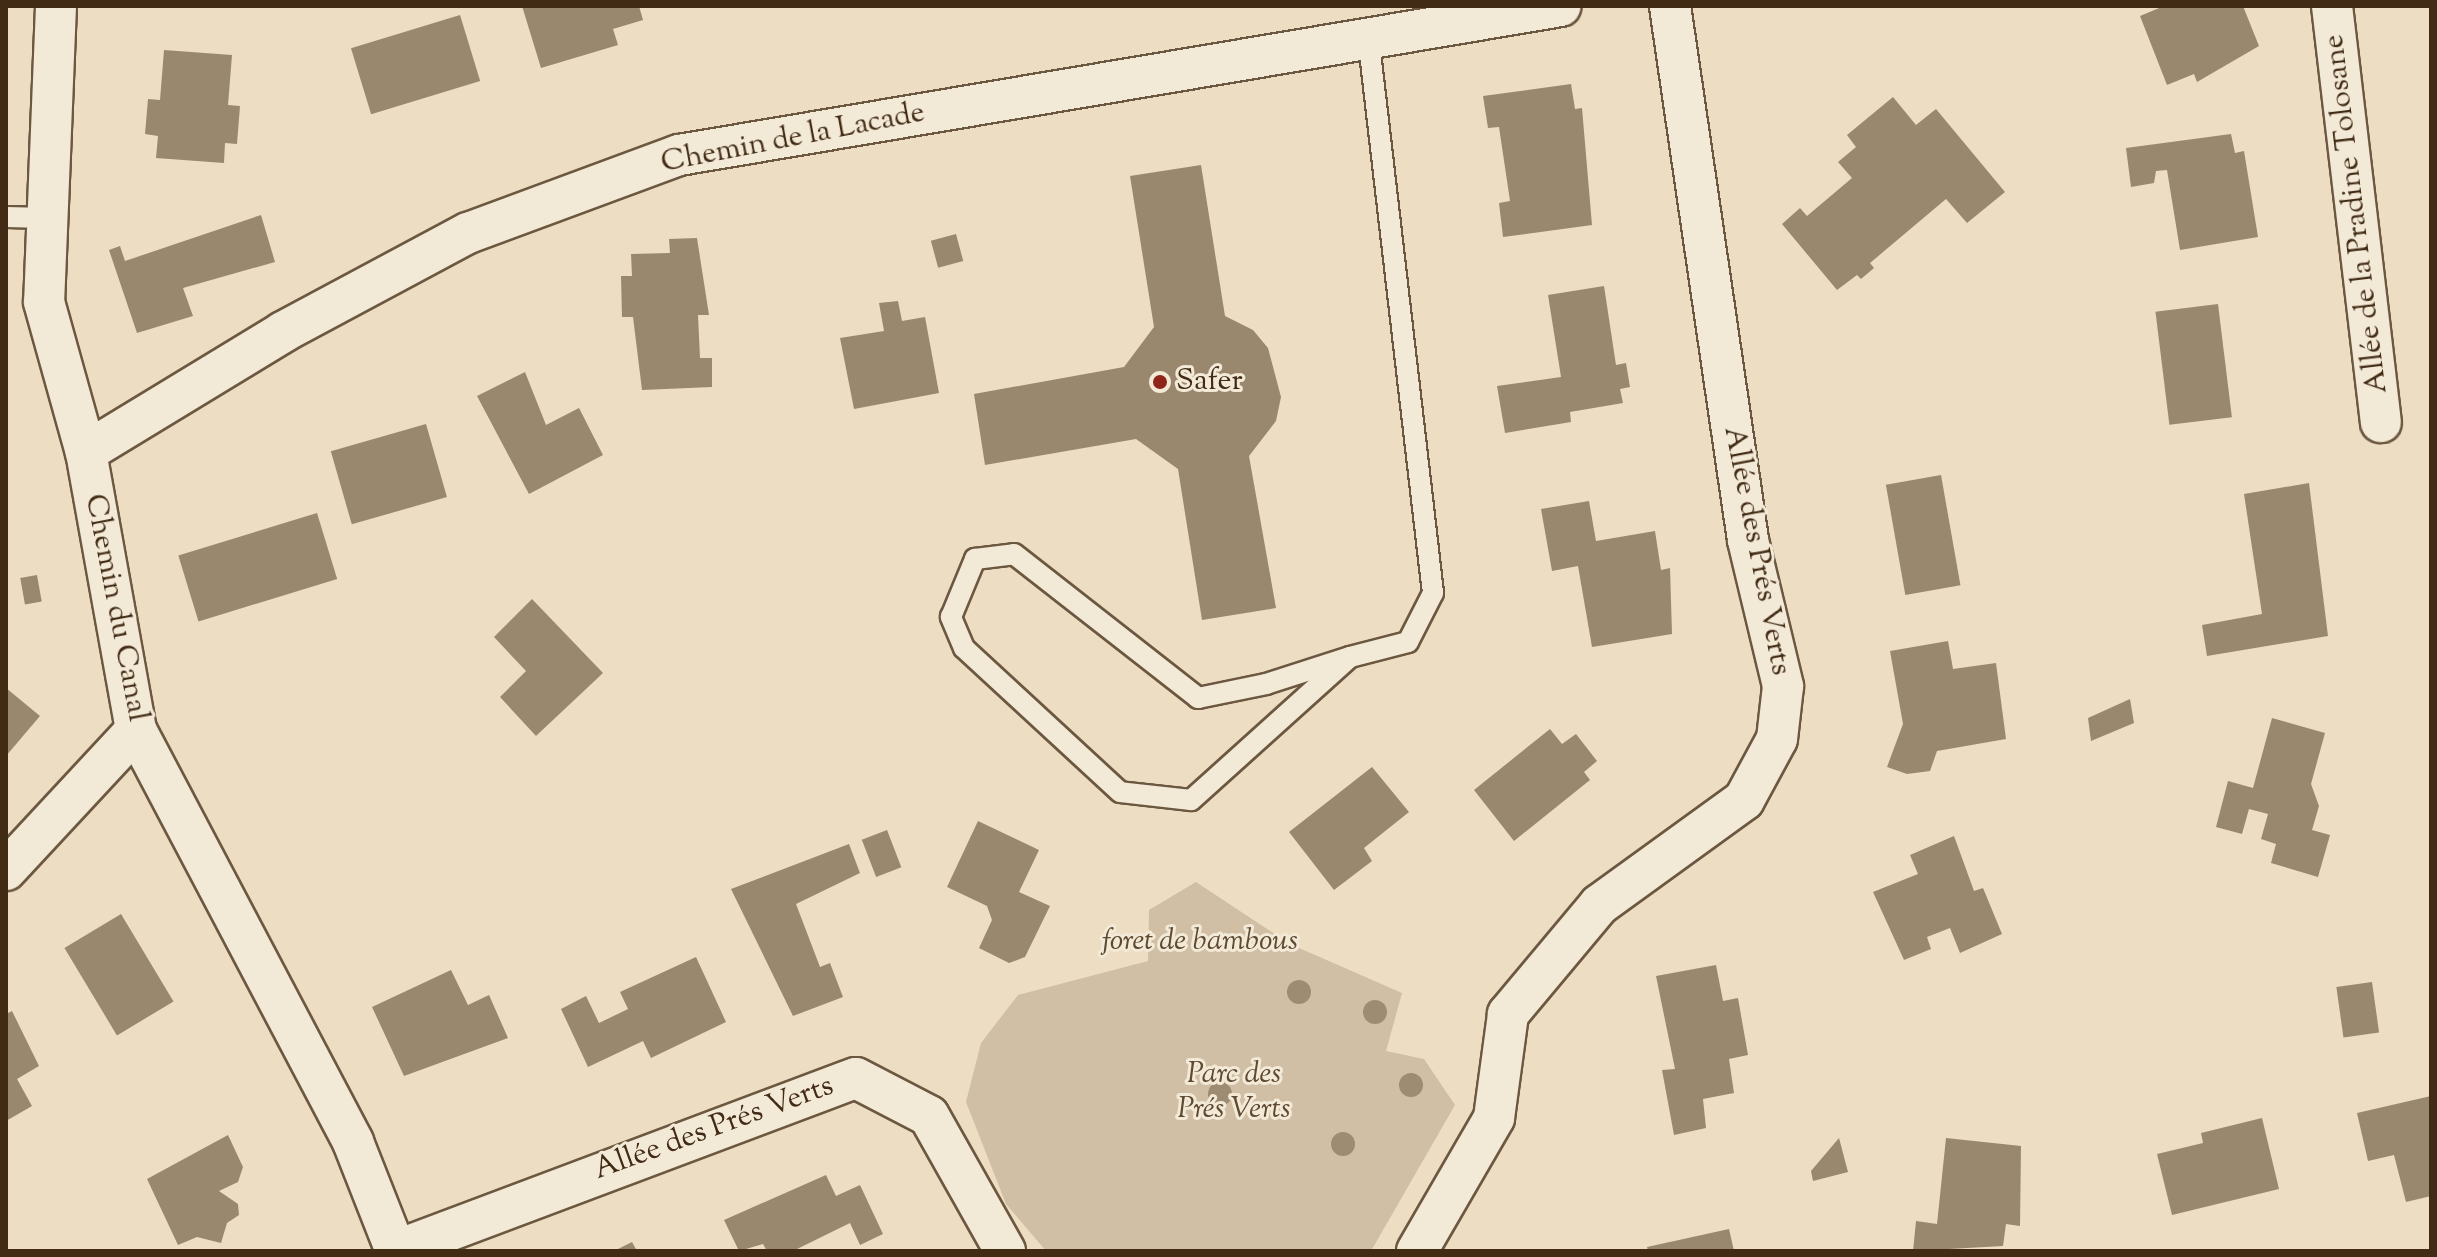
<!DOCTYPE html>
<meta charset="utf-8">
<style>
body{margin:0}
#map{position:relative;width:2437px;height:1257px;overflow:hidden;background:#edddc2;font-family:"Sorts Mill Goudy",serif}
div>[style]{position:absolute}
.green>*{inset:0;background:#d0bfa4}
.building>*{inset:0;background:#9a886e;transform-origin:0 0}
.roads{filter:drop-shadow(2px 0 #6c5840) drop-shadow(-2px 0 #6c5840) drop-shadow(0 2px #6c5840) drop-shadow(0 -2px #6c5840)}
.lane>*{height:20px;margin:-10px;padding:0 10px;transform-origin:10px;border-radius:10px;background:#f3e9d7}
.street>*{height:40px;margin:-20px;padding:0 20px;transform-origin:20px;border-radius:20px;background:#f3e9d7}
.trees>*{width:24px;height:24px;margin:-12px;border-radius:50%;background:#9e8c72}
.dots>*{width:22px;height:22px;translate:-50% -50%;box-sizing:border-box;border:4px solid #f3e9d7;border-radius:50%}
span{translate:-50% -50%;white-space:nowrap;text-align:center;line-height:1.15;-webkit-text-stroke:6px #f3e9d7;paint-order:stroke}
.street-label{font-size:30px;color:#412b14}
.poi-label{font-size:30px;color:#412b14}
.left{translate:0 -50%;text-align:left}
.park-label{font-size:30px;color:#5e4931;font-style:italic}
.frame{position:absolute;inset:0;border:8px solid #412b14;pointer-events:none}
</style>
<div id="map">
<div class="green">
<div style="clip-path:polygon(1196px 882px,1290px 944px,1402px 993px,1386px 1051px,1424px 1059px,1455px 1105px,1371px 1251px,1046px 1251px,1006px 1204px,966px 1102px,981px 1043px,1018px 995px,1148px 961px,1149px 910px)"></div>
</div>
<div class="building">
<div style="clip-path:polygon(522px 6px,639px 6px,643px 20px,613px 29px,618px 45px,541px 68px)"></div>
<div style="clip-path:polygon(2164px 6px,2243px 6px,2259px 46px,2197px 82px,2194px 74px,2167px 85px,2140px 16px)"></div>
<div style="left:460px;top:15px;width:69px;height:114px;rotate:73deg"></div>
<div style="clip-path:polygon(164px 50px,232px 55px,228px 105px,240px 106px,237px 144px,225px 143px,224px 163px,156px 158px,158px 136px,145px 134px,148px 99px,160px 100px)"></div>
<div style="clip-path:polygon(1571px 84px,1575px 109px,1582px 108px,1592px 225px,1503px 237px,1499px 203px,1510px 201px,1499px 127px,1488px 128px,1483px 96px)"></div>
<div style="clip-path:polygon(1893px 97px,1916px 125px,1936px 109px,2005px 192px,1967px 223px,1946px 199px,1870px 263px,1874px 268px,1861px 279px,1857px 275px,1837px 290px,1782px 224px,1800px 208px,1807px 216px,1852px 178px,1838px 162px,1856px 147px,1847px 135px)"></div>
<div style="clip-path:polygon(2231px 134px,2235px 153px,2244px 151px,2258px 237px,2180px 250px,2167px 170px,2156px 171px,2154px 183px,2131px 187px,2126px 148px)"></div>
<div style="clip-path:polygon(1201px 165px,1225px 316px,1253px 330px,1268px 348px,1281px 397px,1276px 421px,1249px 456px,1276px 608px,1202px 620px,1178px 469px,1136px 439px,985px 465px,974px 394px,1124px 367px,1154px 327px,1130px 176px)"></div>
<div style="clip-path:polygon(261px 215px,275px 262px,183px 288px,193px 316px,137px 333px,109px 250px,120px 246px,125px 261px)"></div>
<div style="left:956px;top:234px;width:28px;height:26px;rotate:75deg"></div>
<div style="clip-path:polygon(697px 238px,709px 315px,698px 315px,700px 358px,712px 358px,712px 387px,642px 390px,633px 317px,622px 317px,621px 276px,632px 276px,631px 254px,670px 253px,669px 239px)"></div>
<div style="clip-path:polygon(1604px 286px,1616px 365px,1626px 363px,1630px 387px,1620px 389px,1623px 403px,1570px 412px,1571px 422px,1505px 433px,1497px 386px,1561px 377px,1548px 295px)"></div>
<div style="clip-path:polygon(898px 301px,902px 321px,925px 317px,939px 393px,854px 409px,840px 338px,884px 331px,879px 303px)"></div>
<div style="left:2218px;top:304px;width:114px;height:63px;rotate:83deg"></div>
<div style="clip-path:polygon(525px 372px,546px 425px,579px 408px,603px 455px,529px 494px,477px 396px)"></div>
<div style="left:426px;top:424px;width:76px;height:99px;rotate:74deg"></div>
<div style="left:1941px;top:475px;width:112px;height:56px;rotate:80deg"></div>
<div style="clip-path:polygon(2309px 483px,2328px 636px,2207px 656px,2202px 625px,2262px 614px,2244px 494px)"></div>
<div style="clip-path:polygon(1589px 501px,1596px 541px,1655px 531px,1661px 570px,1670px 568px,1672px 634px,1592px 647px,1578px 566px,1552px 571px,1541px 509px)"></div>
<div style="left:317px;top:513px;width:69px;height:145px;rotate:73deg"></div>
<div style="left:37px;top:575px;width:27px;height:17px;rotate:80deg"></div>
<div style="clip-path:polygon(532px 599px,603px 673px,536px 736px,500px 697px,526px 671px,494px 637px)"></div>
<div style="clip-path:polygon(1948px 641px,1953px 669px,1996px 663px,2006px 739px,1937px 751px,1930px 771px,1907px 774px,1887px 767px,1903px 724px,1890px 651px)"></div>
<div style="clip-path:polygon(6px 688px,40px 716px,6px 756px)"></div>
<div style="clip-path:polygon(2130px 699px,2134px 723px,2091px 741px,2088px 718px)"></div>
<div style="clip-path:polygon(2272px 718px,2325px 733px,2311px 784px,2319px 806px,2312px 830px,2330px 835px,2318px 877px,2271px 863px,2276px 844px,2261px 839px,2268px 814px,2249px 809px,2242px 834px,2216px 827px,2228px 781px,2253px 788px)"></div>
<div style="clip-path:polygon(1550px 729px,1562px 744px,1576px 734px,1597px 761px,1584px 772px,1590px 780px,1514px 841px,1474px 790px)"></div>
<div style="clip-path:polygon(1372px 767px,1409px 812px,1364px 848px,1372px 861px,1334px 890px,1289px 832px)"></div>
<div style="clip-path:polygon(978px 821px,1039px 850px,1019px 892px,1050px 906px,1025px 957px,1009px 963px,979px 948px,992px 920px,987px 906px,947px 887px)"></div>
<div style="left:887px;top:830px;width:40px;height:27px;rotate:69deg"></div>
<div style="clip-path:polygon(1954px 836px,1974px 891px,1983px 888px,2002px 934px,1960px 953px,1950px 928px,1927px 937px,1931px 949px,1904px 960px,1873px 892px,1918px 874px,1910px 855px)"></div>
<div style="clip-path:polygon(849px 844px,860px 873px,796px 904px,820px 967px,830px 963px,843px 997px,793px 1016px,731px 889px)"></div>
<div style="left:121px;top:914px;width:102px;height:66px;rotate:59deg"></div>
<div style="clip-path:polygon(696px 957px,726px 1022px,651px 1058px,643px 1041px,588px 1067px,561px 1009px,586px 996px,599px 1023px,628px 1009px,620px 992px)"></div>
<div style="clip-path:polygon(1716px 965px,1723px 1001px,1738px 998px,1748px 1055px,1729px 1059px,1734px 1093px,1703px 1099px,1706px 1128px,1674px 1135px,1662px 1070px,1675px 1069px,1656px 976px)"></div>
<div style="clip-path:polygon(451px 970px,468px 1005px,489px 995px,508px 1038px,404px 1076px,372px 1007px)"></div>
<div style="left:2372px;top:982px;width:51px;height:36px;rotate:82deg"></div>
<div style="clip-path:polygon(12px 1011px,39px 1066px,17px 1079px,32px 1106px,6px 1121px,6px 1014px)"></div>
<div style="clip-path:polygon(2431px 1096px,2431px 1196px,2406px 1202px,2394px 1155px,2368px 1161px,2357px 1113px)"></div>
<div style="clip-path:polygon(2262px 1118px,2279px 1189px,2172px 1215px,2157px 1154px,2203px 1143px,2201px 1133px)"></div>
<div style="clip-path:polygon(228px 1135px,243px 1167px,238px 1182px,219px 1191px,238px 1204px,239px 1215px,227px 1223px,221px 1243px,197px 1237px,178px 1245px,147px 1179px)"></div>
<div style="clip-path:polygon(1839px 1138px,1848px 1172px,1813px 1181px,1811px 1171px)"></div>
<div style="clip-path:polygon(1946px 1138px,2021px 1146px,2020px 1226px,2006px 1224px,2003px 1246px,1913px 1251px,1916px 1221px,1937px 1224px)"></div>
<div style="clip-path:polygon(826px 1175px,836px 1196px,860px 1185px,883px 1234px,860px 1245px,850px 1223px,793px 1251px,767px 1251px,763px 1244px,739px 1251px,724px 1220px)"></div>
<div style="clip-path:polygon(1729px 1229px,1734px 1251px,1648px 1251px,1647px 1247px)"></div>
<div style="clip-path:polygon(632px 1242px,637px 1251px,614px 1251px)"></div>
</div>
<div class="roads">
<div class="lane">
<div style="left:6px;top:217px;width:41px;rotate:1.4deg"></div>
<div style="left:1350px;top:657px;width:214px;rotate:138deg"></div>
<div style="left:1191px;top:800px;width:71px;rotate:-173.6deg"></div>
<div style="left:1120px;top:792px;width:212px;rotate:-137.3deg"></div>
<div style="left:964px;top:648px;width:34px;rotate:-113deg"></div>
<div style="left:951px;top:617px;width:63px;rotate:-67.5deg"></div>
<div style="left:975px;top:559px;width:39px;rotate:-7deg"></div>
<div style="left:1014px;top:554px;width:234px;rotate:38deg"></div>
<div style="left:1198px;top:698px;width:69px;rotate:-11.6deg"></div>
<div style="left:1266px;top:684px;width:88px;rotate:-17.8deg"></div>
<div style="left:1350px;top:657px;width:60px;rotate:-14.5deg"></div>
<div style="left:1408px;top:642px;width:55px;rotate:-63deg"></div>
<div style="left:1433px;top:593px;width:553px;rotate:-96.65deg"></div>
</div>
<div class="street">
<div style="left:56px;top:6px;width:296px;rotate:92.3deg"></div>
<div style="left:44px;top:302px;width:156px;rotate:74.4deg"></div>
<div style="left:86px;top:452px;width:282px;rotate:79.8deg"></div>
<div style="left:136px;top:730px;width:466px;rotate:62.2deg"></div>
<div style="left:353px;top:1142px;width:117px;rotate:68.5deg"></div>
<div style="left:2332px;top:6px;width:419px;rotate:83.3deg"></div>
<div style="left:86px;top:452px;width:231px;rotate:-31.3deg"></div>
<div style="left:283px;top:332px;width:210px;rotate:-28.2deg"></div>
<div style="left:468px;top:233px;width:225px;rotate:-20.3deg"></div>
<div style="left:679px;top:155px;width:894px;rotate:-9.59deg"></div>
<div style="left:6px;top:870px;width:191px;rotate:-47.1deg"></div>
<div style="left:395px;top:1251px;width:492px;rotate:-20.6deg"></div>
<div style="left:856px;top:1078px;width:82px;rotate:27.5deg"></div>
<div style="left:929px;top:1116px;width:155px;rotate:60.6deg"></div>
<div style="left:1417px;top:1251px;width:154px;rotate:-59.9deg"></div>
<div style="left:1494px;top:1118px;width:105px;rotate:-82.3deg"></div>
<div style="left:1508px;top:1014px;width:142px;rotate:-50.1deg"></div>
<div style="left:1599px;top:905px;width:179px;rotate:-35.9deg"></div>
<div style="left:1744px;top:800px;width:69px;rotate:-61.6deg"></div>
<div style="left:1777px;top:739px;width:53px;rotate:-83.5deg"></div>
<div style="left:1783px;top:686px;width:150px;rotate:-103.5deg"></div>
<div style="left:1748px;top:540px;width:540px;rotate:-98.31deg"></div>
</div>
</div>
<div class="trees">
<div style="left:1299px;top:992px"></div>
<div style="left:1375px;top:1012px"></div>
<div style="left:1411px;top:1085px"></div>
<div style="left:1220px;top:1094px"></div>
<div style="left:1343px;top:1144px"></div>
</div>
<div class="dots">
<div style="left:1160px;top:382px;background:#8f2418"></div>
</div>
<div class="street-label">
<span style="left:793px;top:139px;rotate:-11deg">Chemin de la Lacade</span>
<span style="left:2357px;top:214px;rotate:-97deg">Allée de la Pradine Tolosane</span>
<span style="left:1756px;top:551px;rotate:79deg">Allée des Prés Verts</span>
<span style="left:115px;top:608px;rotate:79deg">Chemin du Canal</span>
<span style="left:714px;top:1129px;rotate:-20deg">Allée des Prés Verts</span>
</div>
<div class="poi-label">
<span class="left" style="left:1176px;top:382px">Safer</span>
</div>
<div class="park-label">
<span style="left:1200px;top:942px">foret de bambous</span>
<span style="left:1234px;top:1092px">Parc des<br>Prés Verts</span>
</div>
<div class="frame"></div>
</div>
